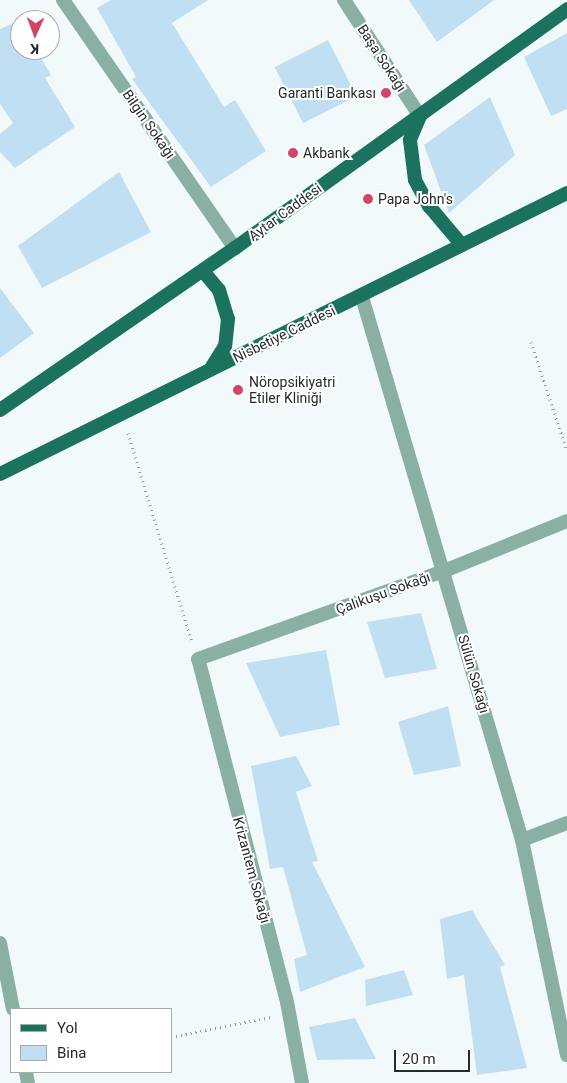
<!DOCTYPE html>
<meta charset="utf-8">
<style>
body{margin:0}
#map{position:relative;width:567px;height:1083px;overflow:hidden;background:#f2f9fa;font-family:Roboto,sans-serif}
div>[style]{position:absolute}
.building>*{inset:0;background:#c1dff3;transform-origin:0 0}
.path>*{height:3px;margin-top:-1.5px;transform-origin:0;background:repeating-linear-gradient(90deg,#989d9e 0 1px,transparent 0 5px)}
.minor>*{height:14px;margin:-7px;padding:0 7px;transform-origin:7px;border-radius:7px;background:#89b0a3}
.primary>*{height:14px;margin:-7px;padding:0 7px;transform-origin:7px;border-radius:7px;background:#1b725e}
.dots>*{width:14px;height:14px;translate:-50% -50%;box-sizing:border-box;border:2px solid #fff;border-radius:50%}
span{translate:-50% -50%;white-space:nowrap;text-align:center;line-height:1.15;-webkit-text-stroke:4px #fff;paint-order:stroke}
.street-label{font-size:14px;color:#27292a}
.poi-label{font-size:14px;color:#27292a}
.right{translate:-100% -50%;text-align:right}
.left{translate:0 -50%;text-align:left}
.legend{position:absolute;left:10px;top:1008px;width:162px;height:65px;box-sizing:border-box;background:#fff;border:1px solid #a9a9aa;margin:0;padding:6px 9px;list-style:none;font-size:15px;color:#27292a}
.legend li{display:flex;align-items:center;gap:10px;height:25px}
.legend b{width:25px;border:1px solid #a9a9aa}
.north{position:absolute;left:10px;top:10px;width:50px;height:50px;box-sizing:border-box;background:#fff;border:1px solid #a9a9aa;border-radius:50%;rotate:182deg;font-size:14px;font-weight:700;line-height:20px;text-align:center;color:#27292a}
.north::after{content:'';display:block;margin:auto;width:18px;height:22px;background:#d34467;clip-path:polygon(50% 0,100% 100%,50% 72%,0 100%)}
.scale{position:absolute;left:394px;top:1050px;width:76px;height:22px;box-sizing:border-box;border:2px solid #27292a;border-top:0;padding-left:6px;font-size:15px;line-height:18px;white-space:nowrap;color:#27292a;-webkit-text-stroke:4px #fff;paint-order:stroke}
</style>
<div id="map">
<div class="building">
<div style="clip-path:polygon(111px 0,208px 0,172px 23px,224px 107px,235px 100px,266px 151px,211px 187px,132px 79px,136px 77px,97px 8px)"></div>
<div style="clip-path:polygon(409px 0,494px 0,437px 42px)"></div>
<div style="clip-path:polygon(20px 20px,20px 50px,36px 50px,51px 75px,45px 78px,75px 127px,15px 168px,0 152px,0 134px,13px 123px,0 104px,0 29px)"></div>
<div style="clip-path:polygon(567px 33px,567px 109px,551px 116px,524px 57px)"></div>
<div style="left:328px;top:40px;width:63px;height:60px;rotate:63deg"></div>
<div style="clip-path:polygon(490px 97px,515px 155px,449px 213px,424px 145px)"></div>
<div style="clip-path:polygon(119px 172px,151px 232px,42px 288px,18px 246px)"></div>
<div style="clip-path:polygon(0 288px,34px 333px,0 358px)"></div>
<div style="clip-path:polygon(421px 613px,437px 669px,385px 678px,367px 622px)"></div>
<div style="clip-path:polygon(326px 650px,340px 725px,280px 737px,246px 663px)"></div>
<div style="clip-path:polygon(448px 706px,461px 766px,414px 775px,398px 722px)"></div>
<div style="clip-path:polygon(296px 756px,312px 786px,296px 792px,318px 861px,312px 862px,365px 967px,300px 992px,294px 959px,307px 955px,283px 867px,270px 869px,251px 766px)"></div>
<div style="clip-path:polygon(472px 910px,505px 965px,500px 967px,527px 1068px,477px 1075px,464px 975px,447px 979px,440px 919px)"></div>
<div style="clip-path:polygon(404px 970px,413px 995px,366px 1006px,365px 980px)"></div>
<div style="clip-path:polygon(355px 1018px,376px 1059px,317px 1060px,309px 1027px)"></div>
</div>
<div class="path">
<div style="left:531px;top:342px;width:115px;rotate:71.7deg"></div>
<div style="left:128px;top:433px;width:219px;rotate:73deg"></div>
<div style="left:171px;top:1037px;width:102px;rotate:-11.3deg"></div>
</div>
<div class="minor">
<div style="left:63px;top:0;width:302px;rotate:55.3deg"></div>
<div style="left:344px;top:0;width:139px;rotate:56.8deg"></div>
<div style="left:362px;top:297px;width:566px;rotate:73.58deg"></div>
<div style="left:522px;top:840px;width:220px;rotate:78.2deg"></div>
<div style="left:522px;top:840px;width:48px;rotate:-20.7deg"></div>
<div style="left:0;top:943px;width:67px;rotate:78.9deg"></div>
<div style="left:26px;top:1072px;width:11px;rotate:80deg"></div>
<div style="left:302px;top:1083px;width:82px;rotate:-100.5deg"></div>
<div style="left:287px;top:1002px;width:354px;rotate:-104.5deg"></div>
<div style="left:198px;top:659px;width:261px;rotate:-19.7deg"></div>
<div style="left:444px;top:571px;width:133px;rotate:-22.1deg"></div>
</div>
<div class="primary">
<div style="left:420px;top:116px;width:26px;rotate:113deg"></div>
<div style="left:410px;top:140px;width:40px;rotate:82.9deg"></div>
<div style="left:415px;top:180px;width:30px;rotate:62deg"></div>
<div style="left:429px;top:206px;width:51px;rotate:49.8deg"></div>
<div style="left:203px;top:271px;width:25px;rotate:50deg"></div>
<div style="left:219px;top:290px;width:30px;rotate:73deg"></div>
<div style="left:228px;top:319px;width:27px;rotate:96deg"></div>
<div style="left:225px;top:346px;width:26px;rotate:122deg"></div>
<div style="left:0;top:410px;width:285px;rotate:-34.6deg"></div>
<div style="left:235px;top:248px;width:409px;rotate:-35.7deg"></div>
<div style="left:0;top:474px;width:633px;rotate:-26.36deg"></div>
</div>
<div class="dots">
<div style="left:386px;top:93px;background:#d34467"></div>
<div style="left:293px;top:153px;background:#d34467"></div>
<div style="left:368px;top:199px;background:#d34467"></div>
<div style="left:238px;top:390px;background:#d34467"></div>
</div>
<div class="street-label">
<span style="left:382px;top:58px;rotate:57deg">Başa Sokağı</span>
<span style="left:149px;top:124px;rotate:55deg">Bilgin Sokağı</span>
<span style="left:285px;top:212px;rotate:-36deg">Aytar Caddesi</span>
<span style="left:284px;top:334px;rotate:-26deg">Nisbetiye Caddesi</span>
<span style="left:383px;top:593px;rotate:-20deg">Çalıkuşu Sokağı</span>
<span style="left:474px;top:674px;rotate:74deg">Sülün Sokağı</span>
<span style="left:252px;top:870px;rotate:75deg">Krizantem Sokağı</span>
</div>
<div class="poi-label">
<span class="right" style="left:376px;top:93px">Garanti Bankası</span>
<span class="left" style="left:303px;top:153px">Akbank</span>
<span class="left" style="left:378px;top:199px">Papa John's</span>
<span class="left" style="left:249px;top:390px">Nöropsikiyatri<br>Etiler Kliniği</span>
</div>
<ul class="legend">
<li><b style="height:6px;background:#1b725e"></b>Yol</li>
<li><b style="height:14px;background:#c1dff3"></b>Bina</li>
</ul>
<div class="north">K</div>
<div class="scale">20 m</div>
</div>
